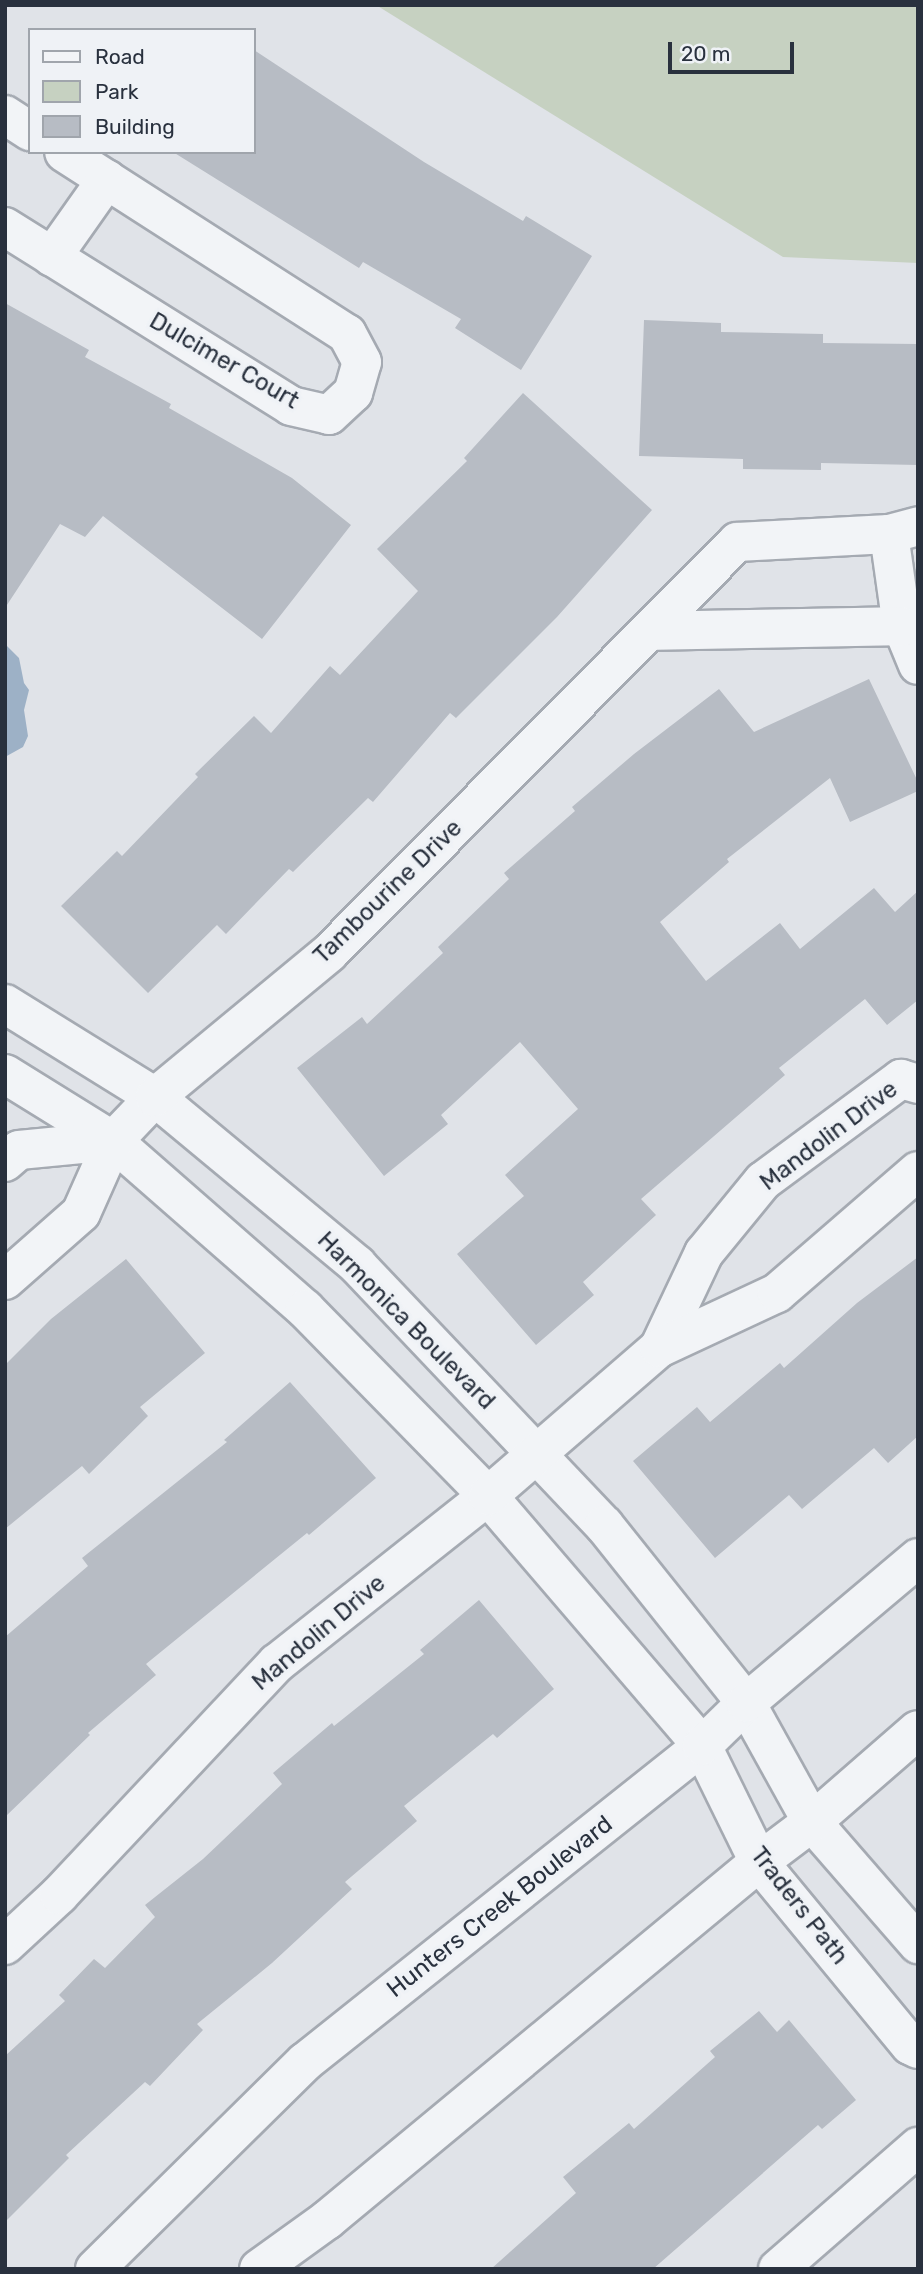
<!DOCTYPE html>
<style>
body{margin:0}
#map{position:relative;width:923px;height:2274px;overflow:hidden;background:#e0e3e8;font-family:Rubik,sans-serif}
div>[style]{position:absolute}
.green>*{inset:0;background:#c6d1c1}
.water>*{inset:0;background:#9db1c6}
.building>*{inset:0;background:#b7bcc4}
.roads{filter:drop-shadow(2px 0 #a5aab2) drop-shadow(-2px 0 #a5aab2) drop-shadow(0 2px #a5aab2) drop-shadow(0 -2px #a5aab2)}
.minor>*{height:38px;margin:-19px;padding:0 19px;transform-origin:19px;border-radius:19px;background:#f2f4f7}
span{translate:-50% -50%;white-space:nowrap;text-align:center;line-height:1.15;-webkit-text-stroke:7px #eff2f6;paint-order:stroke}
.street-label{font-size:24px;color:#29313e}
.frame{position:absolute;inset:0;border:7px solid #29313e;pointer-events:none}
.legend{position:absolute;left:28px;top:28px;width:228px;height:126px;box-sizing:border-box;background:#eff2f6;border:2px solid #a0a5ac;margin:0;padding:9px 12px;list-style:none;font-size:21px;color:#29313e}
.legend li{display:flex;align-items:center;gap:14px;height:35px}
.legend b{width:35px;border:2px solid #a0a5ac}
.scale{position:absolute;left:668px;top:42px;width:126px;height:32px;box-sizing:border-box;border:4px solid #29313e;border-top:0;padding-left:9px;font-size:21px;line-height:24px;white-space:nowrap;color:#29313e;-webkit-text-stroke:5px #eff2f6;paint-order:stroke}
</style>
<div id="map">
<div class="green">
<div style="clip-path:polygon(376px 5px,918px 5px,918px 263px,783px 257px)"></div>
</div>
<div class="water">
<div style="clip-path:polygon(5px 644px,19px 658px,24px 683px,29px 690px,24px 710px,28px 736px,23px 747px,5px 757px)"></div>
</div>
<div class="building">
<div style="clip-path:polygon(254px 50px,424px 162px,523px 221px,526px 216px,592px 256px,521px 370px,455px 328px,461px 319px,363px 262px,359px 268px,173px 152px,254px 152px)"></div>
<div style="clip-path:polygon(5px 303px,89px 350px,85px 357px,171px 404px,169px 408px,292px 478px,351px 525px,262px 639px,103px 516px,85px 537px,60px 524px,5px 608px)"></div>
<div style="clip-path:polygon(644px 320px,721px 323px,721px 332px,823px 334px,823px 343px,918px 344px,918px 465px,821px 463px,821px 470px,743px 469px,743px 459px,639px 456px)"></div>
<div style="clip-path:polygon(523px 393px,652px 510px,557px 617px,456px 718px,450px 713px,373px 802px,368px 798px,293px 872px,289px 869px,226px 934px,217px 925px,148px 993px,61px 906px,117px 851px,122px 856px,198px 777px,195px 774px,254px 716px,271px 733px,330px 666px,340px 675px,418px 591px,377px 549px,467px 461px,464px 458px)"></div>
<div style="clip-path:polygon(869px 679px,918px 782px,918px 791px,850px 822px,830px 778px,727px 859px,729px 862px,660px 922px,706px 981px,780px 923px,800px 949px,874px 888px,895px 912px,918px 891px,918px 1000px,887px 1025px,865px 999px,779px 1068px,785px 1075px,641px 1199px,656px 1215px,583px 1282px,594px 1295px,536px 1345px,457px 1254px,524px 1196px,505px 1175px,578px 1109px,520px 1042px,441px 1115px,448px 1124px,384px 1176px,297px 1068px,362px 1017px,367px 1024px,443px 953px,438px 947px,509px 879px,504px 873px,575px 811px,572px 807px,634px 754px,719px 689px,754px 732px)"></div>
<div style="clip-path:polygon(918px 1257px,918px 1436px,888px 1463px,874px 1448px,802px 1509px,789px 1495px,715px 1558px,633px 1461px,697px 1407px,710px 1422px,780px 1363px,784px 1368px,857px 1303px)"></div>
<div style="clip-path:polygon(126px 1259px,205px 1353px,140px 1407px,148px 1416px,89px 1474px,82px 1466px,5px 1529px,5px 1365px,51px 1319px)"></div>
<div style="clip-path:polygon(290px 1382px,376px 1478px,309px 1535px,307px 1533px,146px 1664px,156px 1675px,88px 1733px,90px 1735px,5px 1817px,5px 1637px,88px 1566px,82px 1558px,227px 1442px,224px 1440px)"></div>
<div style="clip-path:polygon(479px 1600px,554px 1689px,497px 1738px,493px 1734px,404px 1806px,417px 1821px,345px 1882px,352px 1889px,272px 1963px,197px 2024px,203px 2030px,150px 2086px,145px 2082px,66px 2155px,69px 2158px,5px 2222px,5px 2056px,65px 2001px,59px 1995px,94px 1959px,105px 1968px,155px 1917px,145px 1905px,203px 1859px,282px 1784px,273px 1773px,332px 1723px,334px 1726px,424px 1654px,420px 1650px)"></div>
<div style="clip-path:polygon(759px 2011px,777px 2032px,789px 2020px,856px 2100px,822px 2129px,818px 2125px,653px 2269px,491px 2269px,576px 2193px,563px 2177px,629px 2123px,634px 2129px,715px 2057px,710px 2051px)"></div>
</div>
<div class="roads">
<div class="minor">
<div style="left:5px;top:115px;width:30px;rotate:33deg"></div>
<div style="left:5px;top:227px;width:337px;rotate:32deg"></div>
<div style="left:291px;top:406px;width:39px;rotate:13deg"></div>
<div style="left:329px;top:415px;width:33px;rotate:-43deg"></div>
<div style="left:353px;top:393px;width:32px;rotate:-74deg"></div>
<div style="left:362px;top:362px;width:32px;rotate:-118deg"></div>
<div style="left:347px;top:334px;width:336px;rotate:-147.3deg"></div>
<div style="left:52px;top:257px;width:95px;rotate:-54.8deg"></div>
<div style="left:889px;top:534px;width:93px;rotate:82deg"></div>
<div style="left:902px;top:626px;width:42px;rotate:67.7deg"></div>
<div style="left:650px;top:631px;width:252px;rotate:-1.1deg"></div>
<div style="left:5px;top:1004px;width:176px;rotate:31.8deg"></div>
<div style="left:155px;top:1097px;width:263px;rotate:39.7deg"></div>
<div style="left:357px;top:1265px;width:359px;rotate:46.5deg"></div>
<div style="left:604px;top:1525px;width:228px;rotate:51.4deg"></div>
<div style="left:746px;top:1703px;width:136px;rotate:61deg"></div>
<div style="left:812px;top:1822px;width:162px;rotate:49deg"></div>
<div style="left:5px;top:1074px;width:127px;rotate:31.8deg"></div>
<div style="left:113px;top:1141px;width:255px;rotate:41.2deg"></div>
<div style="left:305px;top:1309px;width:262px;rotate:45.6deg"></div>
<div style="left:488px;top:1496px;width:329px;rotate:49.4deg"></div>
<div style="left:702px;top:1746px;width:129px;rotate:63.8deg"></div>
<div style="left:759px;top:1862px;width:237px;rotate:50.5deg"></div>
<div style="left:910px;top:2045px;width:9px;rotate:27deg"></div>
<div style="left:5px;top:1162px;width:18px;rotate:-41deg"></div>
<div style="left:19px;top:1150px;width:94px;rotate:-5.5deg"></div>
<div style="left:5px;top:1280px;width:101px;rotate:-41.4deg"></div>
<div style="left:81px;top:1213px;width:79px;rotate:-66deg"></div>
<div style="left:113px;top:1141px;width:61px;rotate:-46.3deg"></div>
<div style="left:155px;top:1097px;width:226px;rotate:-39.6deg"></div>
<div style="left:329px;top:953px;width:579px;rotate:-45.21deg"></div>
<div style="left:737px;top:542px;width:152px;rotate:-3deg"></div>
<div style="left:889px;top:534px;width:30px;rotate:-15deg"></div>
<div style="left:659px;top:1348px;width:105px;rotate:-64.7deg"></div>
<div style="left:704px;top:1253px;width:93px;rotate:-50.7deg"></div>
<div style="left:763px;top:1181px;width:172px;rotate:-36.5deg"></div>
<div style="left:901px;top:1079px;width:18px;rotate:16deg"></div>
<div style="left:5px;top:1945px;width:74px;rotate:-42.8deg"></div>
<div style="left:59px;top:1895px;width:318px;rotate:-46.8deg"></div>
<div style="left:277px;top:1663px;width:269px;rotate:-38.4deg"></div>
<div style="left:488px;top:1496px;width:226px;rotate:-40.9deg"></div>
<div style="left:659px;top:1348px;width:130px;rotate:-25deg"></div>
<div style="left:777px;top:1293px;width:186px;rotate:-40.9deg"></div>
<div style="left:95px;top:2269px;width:295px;rotate:-44.6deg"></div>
<div style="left:305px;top:2062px;width:507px;rotate:-38.52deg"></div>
<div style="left:702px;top:1746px;width:62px;rotate:-44.3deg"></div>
<div style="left:746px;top:1703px;width:225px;rotate:-40.1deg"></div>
<div style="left:259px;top:2269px;width:84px;rotate:-35.8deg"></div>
<div style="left:327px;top:2220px;width:561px;rotate:-39.65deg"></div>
<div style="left:759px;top:1862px;width:66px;rotate:-37deg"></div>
<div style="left:812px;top:1822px;width:140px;rotate:-41deg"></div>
<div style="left:778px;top:2269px;width:186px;rotate:-41.1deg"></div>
</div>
</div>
<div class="street-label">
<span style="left:224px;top:361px;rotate:30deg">Dulcimer Court</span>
<span style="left:388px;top:892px;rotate:-44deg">Tambourine Drive</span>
<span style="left:829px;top:1136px;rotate:-37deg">Mandolin Drive</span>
<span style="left:406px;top:1321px;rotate:45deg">Harmonica Boulevard</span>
<span style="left:319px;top:1633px;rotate:-40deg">Mandolin Drive</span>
<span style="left:799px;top:1906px;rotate:52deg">Traders Path</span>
<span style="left:500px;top:1907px;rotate:-38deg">Hunters Creek Boulevard</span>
</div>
<div class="frame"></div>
<ul class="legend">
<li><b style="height:9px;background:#f2f4f7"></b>Road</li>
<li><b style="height:19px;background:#c6d1c1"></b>Park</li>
<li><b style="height:19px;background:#b7bcc4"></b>Building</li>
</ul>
<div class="scale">20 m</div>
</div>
